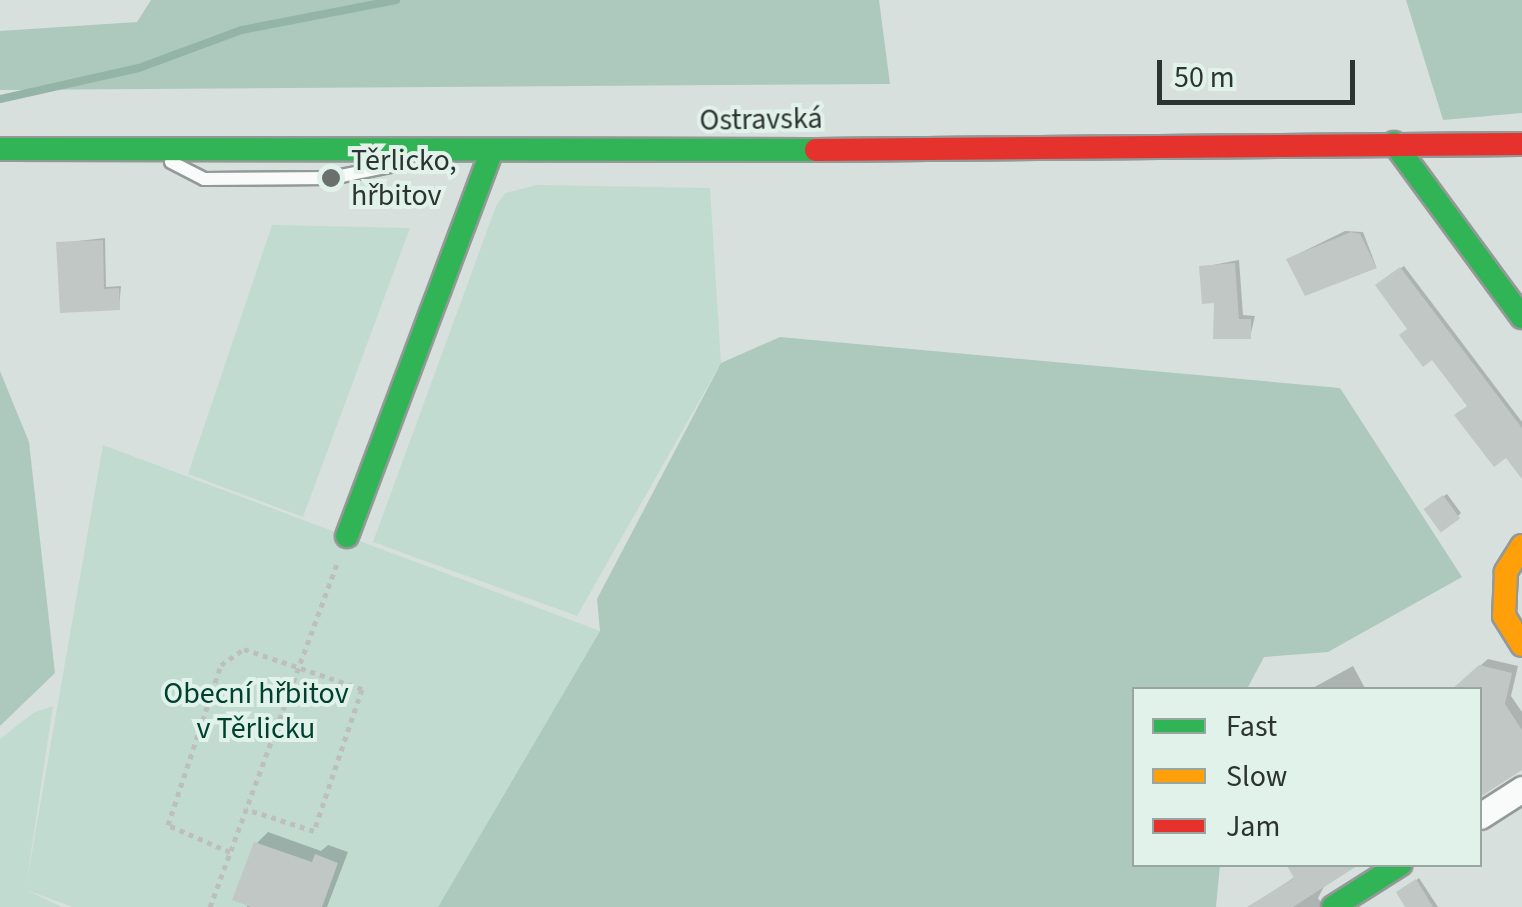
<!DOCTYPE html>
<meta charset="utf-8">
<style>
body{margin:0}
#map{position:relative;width:1522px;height:907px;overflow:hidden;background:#d8e0dd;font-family:"Source Sans 3",sans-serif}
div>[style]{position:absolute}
.green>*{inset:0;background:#c1dbd1}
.forest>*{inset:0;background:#adc9be}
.shadow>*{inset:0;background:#0003}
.stream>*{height:8px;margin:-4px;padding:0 4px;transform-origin:4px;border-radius:4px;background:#93b4a7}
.building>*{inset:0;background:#c0c7c4;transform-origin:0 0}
.path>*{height:5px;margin-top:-2.5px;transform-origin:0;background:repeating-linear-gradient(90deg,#bdbfbe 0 5px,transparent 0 10px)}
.roads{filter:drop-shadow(2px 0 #939997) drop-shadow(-2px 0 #939997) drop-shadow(0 2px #939997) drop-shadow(0 -2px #939997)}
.lane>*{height:12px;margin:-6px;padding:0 6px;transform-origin:6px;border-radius:6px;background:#f9fafa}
.street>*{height:25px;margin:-12.5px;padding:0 12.5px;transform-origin:12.5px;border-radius:12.5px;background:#f9fafa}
.fast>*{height:22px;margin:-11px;padding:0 11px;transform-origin:11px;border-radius:11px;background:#30b455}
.slow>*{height:22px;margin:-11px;padding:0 11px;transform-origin:11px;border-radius:11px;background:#ff9f0a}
.jam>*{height:22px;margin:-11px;padding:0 11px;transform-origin:11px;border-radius:11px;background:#e5322d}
.dots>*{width:28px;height:28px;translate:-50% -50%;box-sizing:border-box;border:5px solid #e1f2eb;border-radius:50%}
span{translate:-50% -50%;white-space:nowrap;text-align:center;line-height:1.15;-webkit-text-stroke:8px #e1f2eb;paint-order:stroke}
.street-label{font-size:30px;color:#2d3330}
.poi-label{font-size:30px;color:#2d3330}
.left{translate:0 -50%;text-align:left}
.park-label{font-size:30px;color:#004030}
.legend{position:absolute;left:1132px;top:687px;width:350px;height:180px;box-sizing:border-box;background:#e1f2eb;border:2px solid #99a6a0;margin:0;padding:12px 18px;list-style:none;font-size:30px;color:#2d3330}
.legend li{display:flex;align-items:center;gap:20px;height:50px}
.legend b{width:50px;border:2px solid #99a6a0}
.scale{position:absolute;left:1157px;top:60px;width:198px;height:45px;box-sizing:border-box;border:5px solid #2d3330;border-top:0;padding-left:12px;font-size:30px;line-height:35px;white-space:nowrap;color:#2d3330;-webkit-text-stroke:8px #e1f2eb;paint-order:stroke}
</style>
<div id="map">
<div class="green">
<div style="clip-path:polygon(537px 185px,710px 188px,721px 363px,577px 616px,373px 542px,496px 206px,505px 193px)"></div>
<div style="clip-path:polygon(272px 225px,410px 228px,303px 517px,188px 474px)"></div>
<div style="clip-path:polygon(103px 445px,600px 631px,438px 907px,73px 907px,26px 890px,62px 907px,0 907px,0 739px,33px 713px,53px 706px,26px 886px)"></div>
</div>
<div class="forest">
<div style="clip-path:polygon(151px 0,879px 0,890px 84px,0 90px,0 31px,137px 22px)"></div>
<div style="clip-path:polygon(1406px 0,1522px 0,1522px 113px,1443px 120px)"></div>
<div style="clip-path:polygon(780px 337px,1340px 388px,1462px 577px,1328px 652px,1264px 657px,1247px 689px,1134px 690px,1134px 864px,1220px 865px,1216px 907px,438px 907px,600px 631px,597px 599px,721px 363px)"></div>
<div style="clip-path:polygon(0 371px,29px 442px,55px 673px,0 726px)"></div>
</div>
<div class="shadow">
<div style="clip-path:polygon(1345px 231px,1363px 232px,1376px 266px,1292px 257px)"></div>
<div style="clip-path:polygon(105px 238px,106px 287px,121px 286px,119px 308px,59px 243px)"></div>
<div style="clip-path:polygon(1239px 260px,1243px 315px,1255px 316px,1250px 337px,1217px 300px,1202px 267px)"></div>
<div style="clip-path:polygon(1404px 266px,1522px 422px,1522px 459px,1470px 406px,1381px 282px)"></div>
<div style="clip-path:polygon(1447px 494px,1461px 513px,1458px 516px,1429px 506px)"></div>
<div style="clip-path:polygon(1488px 659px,1518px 666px,1511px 696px,1522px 712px,1522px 767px,1480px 794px,1480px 690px,1458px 685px)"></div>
<div style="clip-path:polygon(1353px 666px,1366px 690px,1309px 690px)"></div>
<div style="clip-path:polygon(268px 832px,321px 851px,328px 845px,348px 852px,327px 907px,247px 907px,257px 843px)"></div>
<div style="clip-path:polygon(1296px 876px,1326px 883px,1318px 898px,1324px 907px,1250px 907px)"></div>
<div style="clip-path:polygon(1419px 878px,1438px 907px,1408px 907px,1400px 894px)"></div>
</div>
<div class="stream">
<div style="left:0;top:99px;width:142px;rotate:-12.6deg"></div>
<div style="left:139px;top:68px;width:110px;rotate:-20.3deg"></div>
<div style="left:242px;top:30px;width:157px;rotate:-11deg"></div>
</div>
<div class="building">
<div style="clip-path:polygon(1351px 232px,1360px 234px,1377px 268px,1305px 296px,1286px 259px)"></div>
<div style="clip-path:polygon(103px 240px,104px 289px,119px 288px,120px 310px,60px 313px,56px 242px)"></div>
<div style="clip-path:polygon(1235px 263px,1239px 319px,1251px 319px,1251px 339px,1213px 339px,1214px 303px,1202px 304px,1199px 266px)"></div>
<div style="clip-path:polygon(1400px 267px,1522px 428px,1522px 479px,1506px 458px,1494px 467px,1454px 415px,1467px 406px,1432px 360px,1423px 367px,1399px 335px,1407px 329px,1375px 285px)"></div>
<div style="left:1443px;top:495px;width:29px;height:24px;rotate:54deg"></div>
<div style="clip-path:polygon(1479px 665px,1512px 673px,1505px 704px,1522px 730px,1522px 770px,1480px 797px,1480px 690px,1451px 690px)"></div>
<div style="clip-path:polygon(254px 842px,312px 862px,315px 854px,338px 863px,322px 907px,251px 907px,232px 900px)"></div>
<div style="clip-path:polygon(1286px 864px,1360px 864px,1293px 907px,1247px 907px,1294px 878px)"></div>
<div style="clip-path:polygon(1416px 879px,1433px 907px,1405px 907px,1396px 892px)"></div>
</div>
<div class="path">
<div style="left:230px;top:852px;width:68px;rotate:-156.5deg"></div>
<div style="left:168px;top:825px;width:169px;rotate:-71.7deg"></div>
<div style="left:221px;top:665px;width:28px;rotate:-35deg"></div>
<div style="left:244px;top:649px;width:125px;rotate:18.7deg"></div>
<div style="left:362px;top:689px;width:150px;rotate:108.7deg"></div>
<div style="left:314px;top:831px;width:71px;rotate:-162.1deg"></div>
<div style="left:210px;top:907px;width:367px;rotate:-69.7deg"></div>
</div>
<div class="roads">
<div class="lane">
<div style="left:171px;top:162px;width:37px;rotate:27deg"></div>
<div style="left:204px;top:179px;width:127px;rotate:-0.5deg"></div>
<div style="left:331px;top:178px;width:65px;rotate:-11.5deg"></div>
</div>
<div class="street">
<div style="left:1480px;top:816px;width:50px;rotate:-32.7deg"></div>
</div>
<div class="fast">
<div style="left:1394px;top:143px;width:216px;rotate:53.7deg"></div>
<div style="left:0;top:149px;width:816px;rotate:0.07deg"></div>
<div style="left:347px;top:536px;width:409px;rotate:-69.4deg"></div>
<div style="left:1333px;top:907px;width:80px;rotate:-32.3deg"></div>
</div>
<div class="slow">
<div style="left:1522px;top:546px;width:31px;rotate:122deg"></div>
<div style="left:1506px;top:572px;width:44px;rotate:92.6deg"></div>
<div style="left:1504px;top:616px;width:34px;rotate:58deg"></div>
</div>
<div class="jam">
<div style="left:816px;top:150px;width:706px;rotate:-0.49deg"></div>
</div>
</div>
<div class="dots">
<div style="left:331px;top:178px;background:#69706d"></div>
</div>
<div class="street-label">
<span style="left:761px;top:120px;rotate:-1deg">Ostravská</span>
</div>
<div class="poi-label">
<span class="left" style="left:351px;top:178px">Těrlicko,<br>hřbitov</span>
</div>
<div class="park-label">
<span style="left:256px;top:711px">Obecní hřbitov<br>v Těrlicku</span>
</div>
<ul class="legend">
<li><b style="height:12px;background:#30b455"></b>Fast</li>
<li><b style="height:12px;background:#ff9f0a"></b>Slow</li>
<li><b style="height:12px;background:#e5322d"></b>Jam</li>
</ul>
<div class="scale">50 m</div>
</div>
